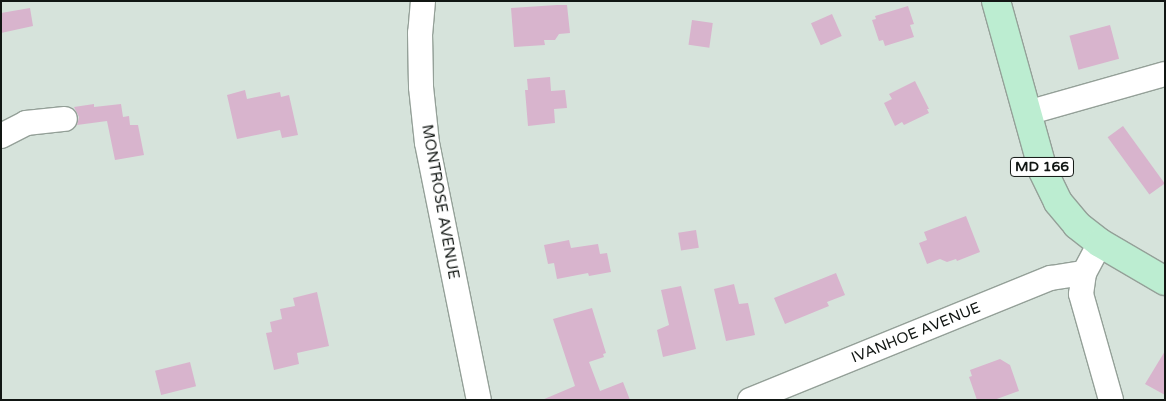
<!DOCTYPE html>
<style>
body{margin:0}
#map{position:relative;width:1166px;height:401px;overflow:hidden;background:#d6e3db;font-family:"Varela Round",sans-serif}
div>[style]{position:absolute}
.building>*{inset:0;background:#d8b4cd;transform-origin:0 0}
.roads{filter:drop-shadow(1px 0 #94a098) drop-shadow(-1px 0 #94a098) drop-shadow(0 1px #94a098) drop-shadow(0 -1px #94a098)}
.minor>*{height:24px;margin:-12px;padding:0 12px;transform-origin:12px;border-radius:12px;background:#fff}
.major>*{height:28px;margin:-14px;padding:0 14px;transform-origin:14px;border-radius:14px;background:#bcedd1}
span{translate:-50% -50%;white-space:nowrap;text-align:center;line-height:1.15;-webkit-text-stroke:5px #fff;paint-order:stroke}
.shield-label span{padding:1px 4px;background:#fff;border:1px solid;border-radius:4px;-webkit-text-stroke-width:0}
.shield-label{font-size:14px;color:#111613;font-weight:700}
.street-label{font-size:15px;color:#111613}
.frame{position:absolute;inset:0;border:2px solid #111613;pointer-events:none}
</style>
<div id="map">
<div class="building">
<div style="clip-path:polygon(557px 5px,567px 5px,570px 33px,559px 34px,555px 40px,544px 40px,545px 45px,514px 47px,511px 8px)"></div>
<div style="clip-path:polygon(908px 6px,914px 24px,910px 25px,914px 37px,885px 46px,883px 40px,879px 41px,872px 20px,876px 19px,875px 16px)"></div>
<div style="clip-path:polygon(30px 8px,33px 26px,1px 33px,1px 13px)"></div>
<div style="left:832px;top:14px;width:24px;height:23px;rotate:66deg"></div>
<div style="left:692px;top:20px;width:21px;height:25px;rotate:8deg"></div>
<div style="left:1110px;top:25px;width:35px;height:42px;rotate:75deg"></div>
<div style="clip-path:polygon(550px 77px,551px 91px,565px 90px,567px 108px,554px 109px,555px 123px,528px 126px,525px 90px,528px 90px,527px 79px)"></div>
<div style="clip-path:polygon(915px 81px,929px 109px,927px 109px,929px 113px,904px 125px,902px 122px,895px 126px,884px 103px,892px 99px,889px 94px)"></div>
<div style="clip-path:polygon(245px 90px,247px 99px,280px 92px,281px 97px,289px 95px,298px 135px,282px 138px,280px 130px,237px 139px,227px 95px)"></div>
<div style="clip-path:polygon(94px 104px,94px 107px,121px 104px,123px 117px,129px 116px,130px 125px,138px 125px,144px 155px,115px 160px,107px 121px,77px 125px,79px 117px,74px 107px)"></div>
<div style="left:1123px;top:126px;width:71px;height:19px;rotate:54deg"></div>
<div style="clip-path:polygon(966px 216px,980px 252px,957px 261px,956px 259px,947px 262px,940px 259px,927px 264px,919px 243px,927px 240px,924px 232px)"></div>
<div style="left:696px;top:230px;width:18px;height:18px;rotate:81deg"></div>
<div style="clip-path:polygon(569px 240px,571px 248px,598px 244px,600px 254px,607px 253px,611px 272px,589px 276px,588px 273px,557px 279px,554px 263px,548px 264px,544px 245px)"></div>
<div style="clip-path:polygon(836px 273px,845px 295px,827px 302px,829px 306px,785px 324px,774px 298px)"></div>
<div style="clip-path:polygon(734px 284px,739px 304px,748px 303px,755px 335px,726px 341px,714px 289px)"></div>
<div style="clip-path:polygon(681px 286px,696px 349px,663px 357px,657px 330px,669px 325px,661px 290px)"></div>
<div style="clip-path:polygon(317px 292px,329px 346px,297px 353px,299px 364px,274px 370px,266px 333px,272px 332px,270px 322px,282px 319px,280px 309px,295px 306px,293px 298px)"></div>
<div style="clip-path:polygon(592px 308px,606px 353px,603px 354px,604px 357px,589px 362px,600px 391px,623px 382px,630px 400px,542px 400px,575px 386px,553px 319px)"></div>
<div style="clip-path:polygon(1165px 351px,1165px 395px,1145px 384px)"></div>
<div style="clip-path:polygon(1000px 359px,1010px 365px,1019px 391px,994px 400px,977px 400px,969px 377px,972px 376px,970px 370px)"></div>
<div style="left:190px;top:362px;width:25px;height:36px;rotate:76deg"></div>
</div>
<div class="roads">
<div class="minor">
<div style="left:423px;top:1px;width:32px;rotate:95deg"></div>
<div style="left:420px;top:33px;width:54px;rotate:88.9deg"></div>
<div style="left:421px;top:87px;width:56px;rotate:83.9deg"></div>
<div style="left:427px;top:143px;width:262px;rotate:78.6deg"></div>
<div style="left:1027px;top:113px;width:143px;rotate:-15.8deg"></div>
<div style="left:1px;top:136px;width:28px;rotate:-27deg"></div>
<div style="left:26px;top:123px;width:39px;rotate:-6deg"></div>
<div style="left:1100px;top:243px;width:34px;rotate:118deg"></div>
<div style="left:1084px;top:273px;width:21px;rotate:98deg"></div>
<div style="left:1081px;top:294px;width:110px;rotate:74.2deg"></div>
<div style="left:750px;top:400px;width:325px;rotate:-22.1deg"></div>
<div style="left:1051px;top:278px;width:33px;rotate:-9deg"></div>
</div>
<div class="major">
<div style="left:996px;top:1px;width:176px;rotate:74.5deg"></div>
<div style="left:1043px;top:171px;width:34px;rotate:64deg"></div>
<div style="left:1058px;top:202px;width:30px;rotate:50deg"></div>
<div style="left:1077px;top:225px;width:29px;rotate:38deg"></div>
<div style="left:1100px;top:243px;width:75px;rotate:30.3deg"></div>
</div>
</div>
<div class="shield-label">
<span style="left:1042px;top:167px">MD 166</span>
</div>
<div class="street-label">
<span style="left:440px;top:202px;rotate:80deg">MONTROSE AVENUE</span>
<span style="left:916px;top:333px;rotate:-22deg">IVANHOE AVENUE</span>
</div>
<div class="frame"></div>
</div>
